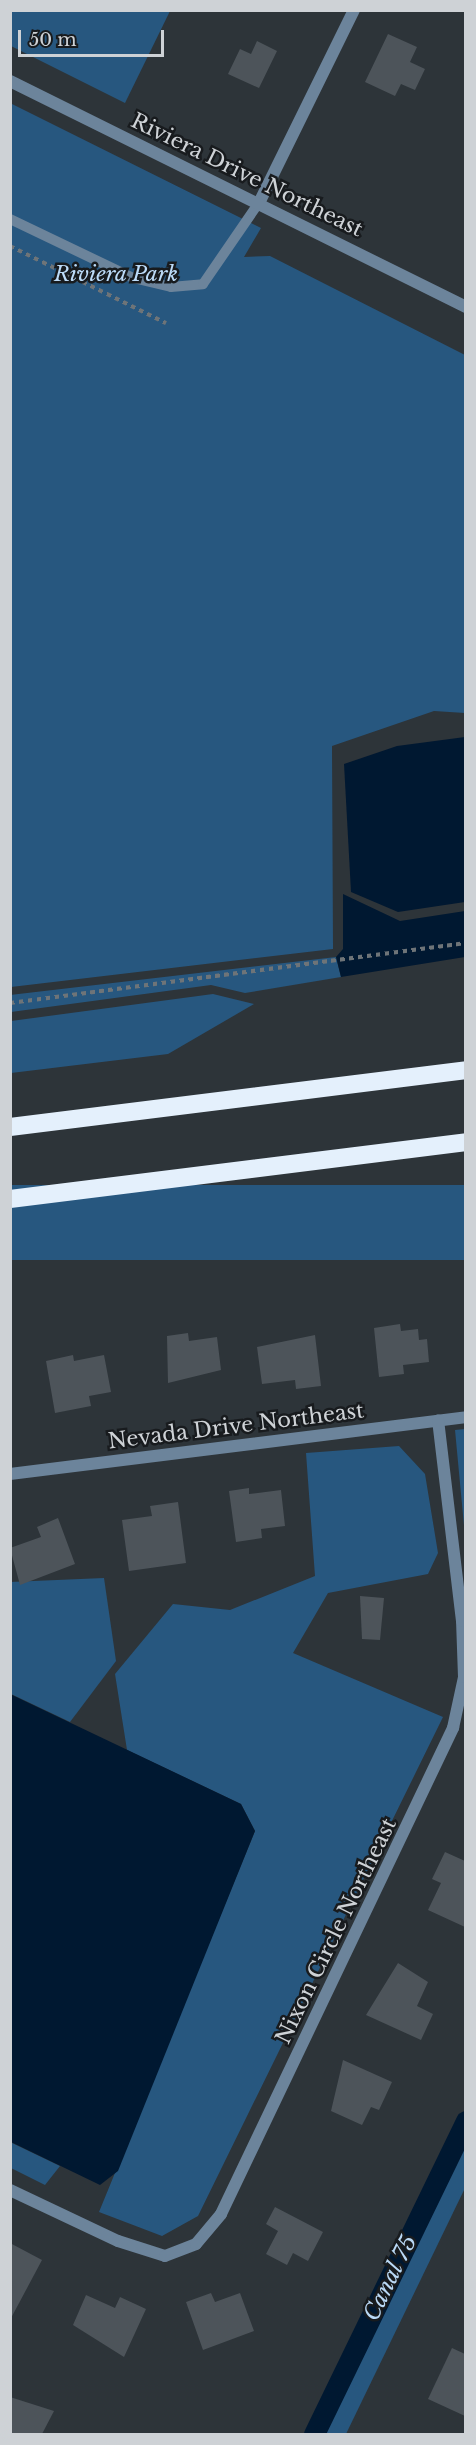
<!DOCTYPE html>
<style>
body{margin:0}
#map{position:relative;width:476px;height:2445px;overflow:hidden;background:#2d3439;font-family:"Libre Baskerville",serif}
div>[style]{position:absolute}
.green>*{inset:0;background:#27577f;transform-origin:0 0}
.water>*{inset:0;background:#001831}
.canal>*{height:21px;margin:-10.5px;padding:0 10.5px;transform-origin:10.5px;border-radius:10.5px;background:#001831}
.building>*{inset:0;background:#4d545a}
.path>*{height:4px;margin-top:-2px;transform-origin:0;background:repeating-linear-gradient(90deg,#6e7478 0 4.5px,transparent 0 9px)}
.service>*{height:10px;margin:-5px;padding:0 5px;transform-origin:5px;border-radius:5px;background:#6c849b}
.minor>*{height:12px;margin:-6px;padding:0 6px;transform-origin:6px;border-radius:6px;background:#6c849b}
.tertiary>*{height:12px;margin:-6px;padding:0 6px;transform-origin:6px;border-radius:6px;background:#6c849b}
.motorway>*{height:18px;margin:-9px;padding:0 9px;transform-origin:9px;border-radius:9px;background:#e4f0fc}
span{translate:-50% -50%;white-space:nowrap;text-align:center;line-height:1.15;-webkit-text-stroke:5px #181b1e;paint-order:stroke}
.street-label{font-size:21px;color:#ced2d6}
.park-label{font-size:21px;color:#bddcf9;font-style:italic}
.water-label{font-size:22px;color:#bad9f6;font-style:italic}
.frame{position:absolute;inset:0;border:12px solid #ced2d6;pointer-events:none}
.scale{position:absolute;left:18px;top:30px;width:146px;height:27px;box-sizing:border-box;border:3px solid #ced2d6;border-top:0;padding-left:8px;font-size:18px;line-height:21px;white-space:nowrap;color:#ced2d6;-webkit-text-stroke:4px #181b1e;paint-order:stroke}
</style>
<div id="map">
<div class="green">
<div style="clip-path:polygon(10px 11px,11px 10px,170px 11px,125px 103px,11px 46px)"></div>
<div style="clip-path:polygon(10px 103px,261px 228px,244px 257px,270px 256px,465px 355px,465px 713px,434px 711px,332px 746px,333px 949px,11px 987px)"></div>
<div style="clip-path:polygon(336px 957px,341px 977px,245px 993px,211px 985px,11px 1012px,10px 995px)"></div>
<div style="clip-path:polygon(213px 994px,254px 1004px,168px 1054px,11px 1073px,11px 1021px)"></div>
<div style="left:465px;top:1185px;width:75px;height:458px;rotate:90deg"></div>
<div style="clip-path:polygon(465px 1429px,466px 1429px,465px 1536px,455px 1430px)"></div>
<div style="clip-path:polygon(399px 1446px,425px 1474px,438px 1553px,428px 1574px,328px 1593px,293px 1653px,443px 1717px,198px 2216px,162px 2236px,99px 2212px,255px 1831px,241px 1804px,127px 1750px,115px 1674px,173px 1604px,230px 1610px,315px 1576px,306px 1453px)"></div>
<div style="clip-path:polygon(104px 1578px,116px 1661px,70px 1722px,11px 1694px,10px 1582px)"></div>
<div style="clip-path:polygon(10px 2142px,60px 2166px,45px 2185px,11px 2168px)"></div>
<div style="clip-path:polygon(465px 2145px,465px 2188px,346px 2434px,324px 2434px)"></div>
</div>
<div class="water">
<div style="clip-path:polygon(465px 737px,465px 902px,398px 912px,351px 892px,344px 764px,397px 746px)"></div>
<div style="clip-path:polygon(343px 894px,400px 921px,465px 911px,465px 957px,341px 977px,336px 957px,343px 949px)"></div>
<div style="clip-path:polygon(10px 1694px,241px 1804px,255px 1831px,118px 2171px,100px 2185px,11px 2142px)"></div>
</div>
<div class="canal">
<div style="left:314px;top:2434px;width:348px;rotate:-64.1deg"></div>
</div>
<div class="building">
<div style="clip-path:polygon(388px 34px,417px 47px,410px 62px,425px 69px,415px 90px,401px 84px,395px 96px,365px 82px)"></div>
<div style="clip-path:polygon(257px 41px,277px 51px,259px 88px,228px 74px,240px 49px,251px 54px)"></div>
<div style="clip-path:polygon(400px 1324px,401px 1331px,418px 1329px,419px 1340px,427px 1339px,429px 1362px,403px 1365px,404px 1374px,379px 1377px,374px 1328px)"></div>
<div style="clip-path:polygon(188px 1333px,189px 1341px,217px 1337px,221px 1370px,168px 1383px,167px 1336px)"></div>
<div style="clip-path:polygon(315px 1335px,321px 1386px,296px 1389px,295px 1380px,262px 1384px,257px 1347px)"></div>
<div style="clip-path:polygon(73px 1355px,74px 1361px,104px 1355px,111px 1392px,89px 1396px,91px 1406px,55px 1413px,46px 1361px)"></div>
<div style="clip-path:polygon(249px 1488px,249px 1494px,281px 1490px,285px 1526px,261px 1529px,262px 1538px,236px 1542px,229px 1491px)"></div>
<div style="clip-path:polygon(178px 1502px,186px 1563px,129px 1571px,122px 1520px,152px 1516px,150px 1506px)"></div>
<div style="clip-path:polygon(58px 1518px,75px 1564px,20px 1585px,10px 1548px,41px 1537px,37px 1527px)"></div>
<div style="clip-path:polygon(360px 1596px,384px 1598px,380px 1640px,362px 1639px)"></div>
<div style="clip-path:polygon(445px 1852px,465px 1861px,465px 1927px,428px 1910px,441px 1883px,432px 1879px)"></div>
<div style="clip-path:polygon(398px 1963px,428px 1982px,417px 2006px,433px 2014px,421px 2040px,366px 2015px)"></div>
<div style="clip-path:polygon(343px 2060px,392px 2082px,379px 2110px,371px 2107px,362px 2125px,331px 2111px)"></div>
<div style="clip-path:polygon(275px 2207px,323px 2232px,308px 2261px,293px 2253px,287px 2265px,266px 2254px,278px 2231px,266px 2224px)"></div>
<div style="clip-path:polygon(10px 2243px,42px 2260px,10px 2320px)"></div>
<div style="clip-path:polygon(211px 2293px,215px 2302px,240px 2293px,254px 2331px,203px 2350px,186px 2302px)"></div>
<div style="clip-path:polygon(86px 2295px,115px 2308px,120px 2297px,146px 2309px,124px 2357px,73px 2325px)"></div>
<div style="clip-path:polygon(452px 2348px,465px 2354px,465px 2416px,428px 2399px)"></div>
<div style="clip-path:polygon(10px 2397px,54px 2411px,42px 2434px,10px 2434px)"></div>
</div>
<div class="path">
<div style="left:10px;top:246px;width:174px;rotate:26.3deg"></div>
<div style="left:10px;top:1003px;width:460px;rotate:-7.5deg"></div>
</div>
<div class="service">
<div style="left:10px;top:219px;width:136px;rotate:25.6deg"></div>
<div style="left:133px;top:278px;width:39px;rotate:13deg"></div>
<div style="left:171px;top:287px;width:32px;rotate:-5deg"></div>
<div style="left:203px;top:284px;width:101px;rotate:-55.5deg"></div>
</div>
<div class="minor">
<div style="left:260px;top:201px;width:213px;rotate:-63.8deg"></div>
<div style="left:10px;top:1474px;width:460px;rotate:-7.1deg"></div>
<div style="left:10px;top:2190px;width:119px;rotate:25.3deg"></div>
<div style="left:118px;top:2241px;width:49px;rotate:17.7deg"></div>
<div style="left:165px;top:2256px;width:33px;rotate:-21deg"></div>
<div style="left:196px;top:2244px;width:39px;rotate:-50deg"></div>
<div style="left:221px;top:2214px;width:539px;rotate:-64.48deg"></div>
<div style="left:453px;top:1728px;width:52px;rotate:-77.8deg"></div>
<div style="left:464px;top:1677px;width:56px;rotate:-92deg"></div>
<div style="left:462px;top:1621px;width:202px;rotate:-96.8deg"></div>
</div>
<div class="tertiary">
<div style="left:10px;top:81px;width:509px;rotate:26.36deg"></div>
</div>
<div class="motorway">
<div style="left:10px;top:1127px;width:460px;rotate:-7.1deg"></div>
<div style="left:10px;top:1199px;width:460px;rotate:-7.1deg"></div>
</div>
<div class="street-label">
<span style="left:247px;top:175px;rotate:26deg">Riviera Drive Northeast</span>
<span style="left:236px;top:1426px;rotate:-7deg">Nevada Drive Northeast</span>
<span style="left:336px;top:1931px;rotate:-64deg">Nixon Circle Northeast</span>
</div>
<div class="park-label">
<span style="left:116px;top:274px">Riviera Park</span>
</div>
<div class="water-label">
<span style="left:390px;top:2278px;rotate:-64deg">Canal 75</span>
</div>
<div class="frame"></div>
<div class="scale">50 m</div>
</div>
